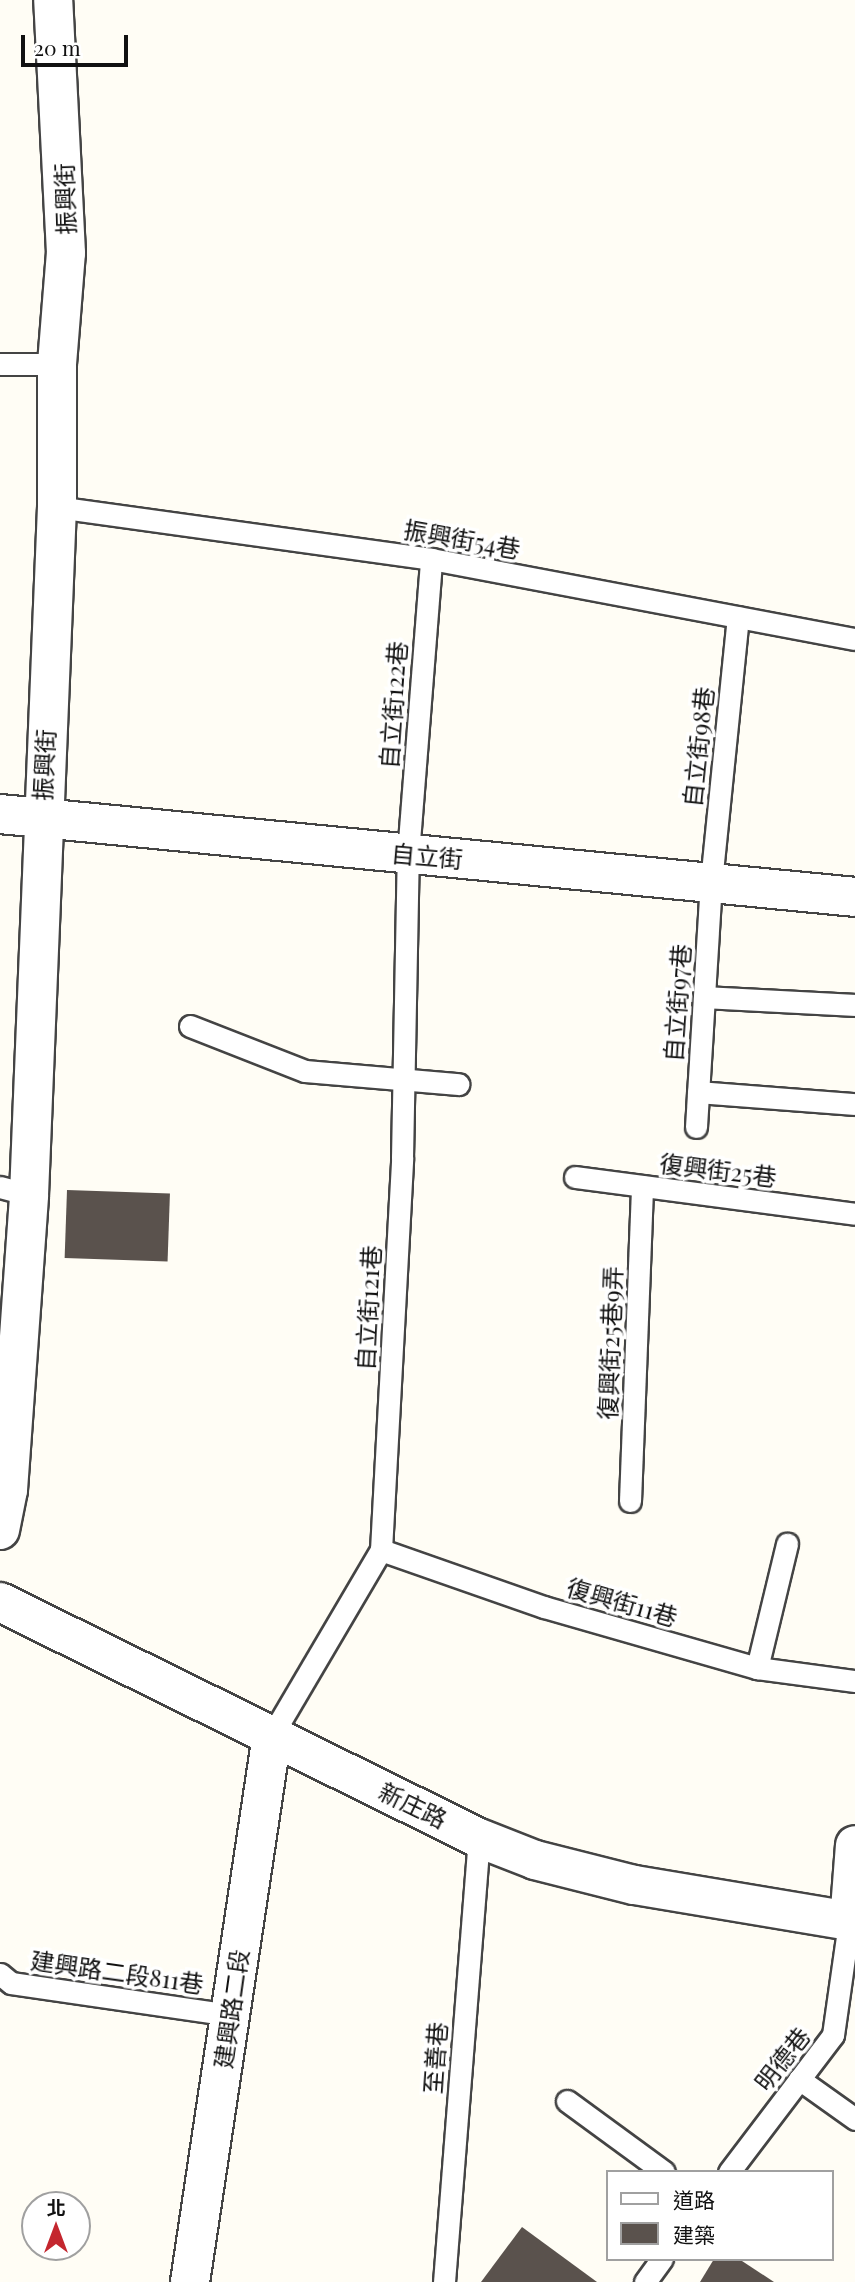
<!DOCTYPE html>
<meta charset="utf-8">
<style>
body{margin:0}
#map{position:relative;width:855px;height:2282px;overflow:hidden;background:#fffdf5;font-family:"Playfair Display","Noto Sans TC",serif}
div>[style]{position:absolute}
.building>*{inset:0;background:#5a524d;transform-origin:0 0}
.roads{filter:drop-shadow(2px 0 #444) drop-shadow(-2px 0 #444) drop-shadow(0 2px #444) drop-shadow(0 -2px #444)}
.service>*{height:21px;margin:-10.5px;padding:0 10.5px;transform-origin:10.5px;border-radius:10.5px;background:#fff}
.minor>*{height:38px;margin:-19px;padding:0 19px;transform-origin:19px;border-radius:19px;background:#fff}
.tertiary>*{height:38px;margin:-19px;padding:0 19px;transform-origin:19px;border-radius:19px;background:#fff}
span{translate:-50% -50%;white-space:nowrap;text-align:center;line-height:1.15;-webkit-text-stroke:7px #fff;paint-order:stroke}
.street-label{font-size:24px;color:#111}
.legend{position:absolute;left:606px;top:2170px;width:228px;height:91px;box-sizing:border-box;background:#fff;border:2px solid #a0a0a0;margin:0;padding:9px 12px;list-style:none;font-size:21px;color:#111}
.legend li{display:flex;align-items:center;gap:14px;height:35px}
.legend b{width:35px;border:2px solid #a0a0a0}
.north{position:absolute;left:21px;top:2191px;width:70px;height:70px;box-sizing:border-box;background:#fff;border:2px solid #a0a0a0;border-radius:50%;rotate:0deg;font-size:19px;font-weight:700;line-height:28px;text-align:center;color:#111}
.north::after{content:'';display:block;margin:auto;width:24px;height:32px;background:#c4262e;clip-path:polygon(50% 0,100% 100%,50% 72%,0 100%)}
.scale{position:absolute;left:21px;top:35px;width:107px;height:32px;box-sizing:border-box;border:4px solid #111;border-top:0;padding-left:9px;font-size:21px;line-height:24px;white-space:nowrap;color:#111;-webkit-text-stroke:5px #fff;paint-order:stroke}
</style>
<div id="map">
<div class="building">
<div style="left:67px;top:1190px;width:103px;height:68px;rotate:2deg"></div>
<div style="clip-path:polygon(522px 2227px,597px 2282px,481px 2282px)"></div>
<div style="clip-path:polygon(714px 2259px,739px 2259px,774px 2282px,700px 2282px)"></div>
</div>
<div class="roads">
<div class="service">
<div style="left:0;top:364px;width:57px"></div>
<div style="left:57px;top:507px;width:378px;rotate:7.9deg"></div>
<div style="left:431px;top:559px;width:431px;rotate:10.7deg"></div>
<div style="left:704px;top:997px;width:151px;rotate:3deg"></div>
<div style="left:190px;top:1026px;width:123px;rotate:21.4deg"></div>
<div style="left:305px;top:1071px;width:154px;rotate:4.9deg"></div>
<div style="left:698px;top:1092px;width:157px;rotate:4.4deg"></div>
<div style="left:696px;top:1127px;width:245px;rotate:-86.5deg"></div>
<div style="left:711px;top:882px;width:266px;rotate:-84.2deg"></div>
<div style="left:575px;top:1177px;width:282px;rotate:7.5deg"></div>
<div style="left:0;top:1187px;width:30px;rotate:15deg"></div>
<div style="left:630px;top:1501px;width:315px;rotate:-87.8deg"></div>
<div style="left:381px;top:1550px;width:173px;rotate:19.3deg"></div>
<div style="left:544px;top:1607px;width:222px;rotate:16deg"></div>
<div style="left:757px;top:1668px;width:99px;rotate:7.6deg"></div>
<div style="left:757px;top:1668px;width:128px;rotate:-76.4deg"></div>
<div style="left:272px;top:1735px;width:215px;rotate:-59.5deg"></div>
<div style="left:381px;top:1550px;width:393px;rotate:-86.9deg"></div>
<div style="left:402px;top:1158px;width:304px;rotate:-88.9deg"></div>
<div style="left:408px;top:854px;width:296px;rotate:-85.5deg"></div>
<div style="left:0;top:1974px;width:14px;rotate:39deg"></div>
<div style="left:11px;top:1983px;width:221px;rotate:8.3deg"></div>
<div style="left:799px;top:2079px;width:69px;rotate:35.5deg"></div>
<div style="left:567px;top:2101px;width:120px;rotate:36.2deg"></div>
<div style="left:729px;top:2172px;width:172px;rotate:-52.8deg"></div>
<div style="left:833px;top:2035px;width:113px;rotate:-81.9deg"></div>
<div style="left:444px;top:2282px;width:445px;rotate:-85.5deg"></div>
<div style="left:645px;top:2282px;width:29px;rotate:-54deg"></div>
</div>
<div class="minor">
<div style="left:849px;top:1923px;width:78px;rotate:-85.6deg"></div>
</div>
<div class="tertiary">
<div style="left:0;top:814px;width:859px;rotate:5.54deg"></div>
<div style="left:0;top:1530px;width:41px;rotate:-78.7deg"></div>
<div style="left:8px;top:1490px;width:296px;rotate:-85.9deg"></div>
<div style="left:29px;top:1195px;width:689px;rotate:-87.67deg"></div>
<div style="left:57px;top:507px;width:143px;rotate:-90deg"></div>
<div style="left:57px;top:364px;width:111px;rotate:-85.4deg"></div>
<div style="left:66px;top:253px;width:253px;rotate:-92.9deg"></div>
<div style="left:0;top:1602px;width:534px;rotate:26.23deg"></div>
<div style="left:479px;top:1838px;width:60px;rotate:21.4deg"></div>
<div style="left:535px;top:1860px;width:102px;rotate:14.2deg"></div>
<div style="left:634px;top:1885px;width:224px;rotate:9.5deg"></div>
<div style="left:190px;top:2282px;width:553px;rotate:-81.47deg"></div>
</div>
</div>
<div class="street-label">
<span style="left:65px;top:199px;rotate:-92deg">振興街</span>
<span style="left:462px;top:539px;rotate:10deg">振興街54巷</span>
<span style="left:393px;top:705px;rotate:-86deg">自立街122巷</span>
<span style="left:698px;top:747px;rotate:-84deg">自立街98巷</span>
<span style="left:44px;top:765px;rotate:-87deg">振興街</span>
<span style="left:427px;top:856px;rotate:5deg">自立街</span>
<span style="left:677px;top:1003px;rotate:-86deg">自立街97巷</span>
<span style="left:718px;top:1170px;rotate:7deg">復興街25巷</span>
<span style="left:368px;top:1308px;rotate:-87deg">自立街121巷</span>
<span style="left:610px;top:1343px;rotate:-88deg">復興街25巷9弄</span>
<span style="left:622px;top:1602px;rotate:16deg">復興街11巷</span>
<span style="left:413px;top:1805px;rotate:26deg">新庄路</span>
<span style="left:117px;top:1972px;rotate:8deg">建興路二段811巷</span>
<span style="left:231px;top:2009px;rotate:-82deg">建興路二段</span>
<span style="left:435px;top:2058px;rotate:-86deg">至善巷</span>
<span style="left:782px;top:2059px;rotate:-52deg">明德巷</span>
</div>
<ul class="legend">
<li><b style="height:9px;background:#fff"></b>道路</li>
<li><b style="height:19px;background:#5a524d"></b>建築</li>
</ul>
<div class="north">北</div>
<div class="scale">20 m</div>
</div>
